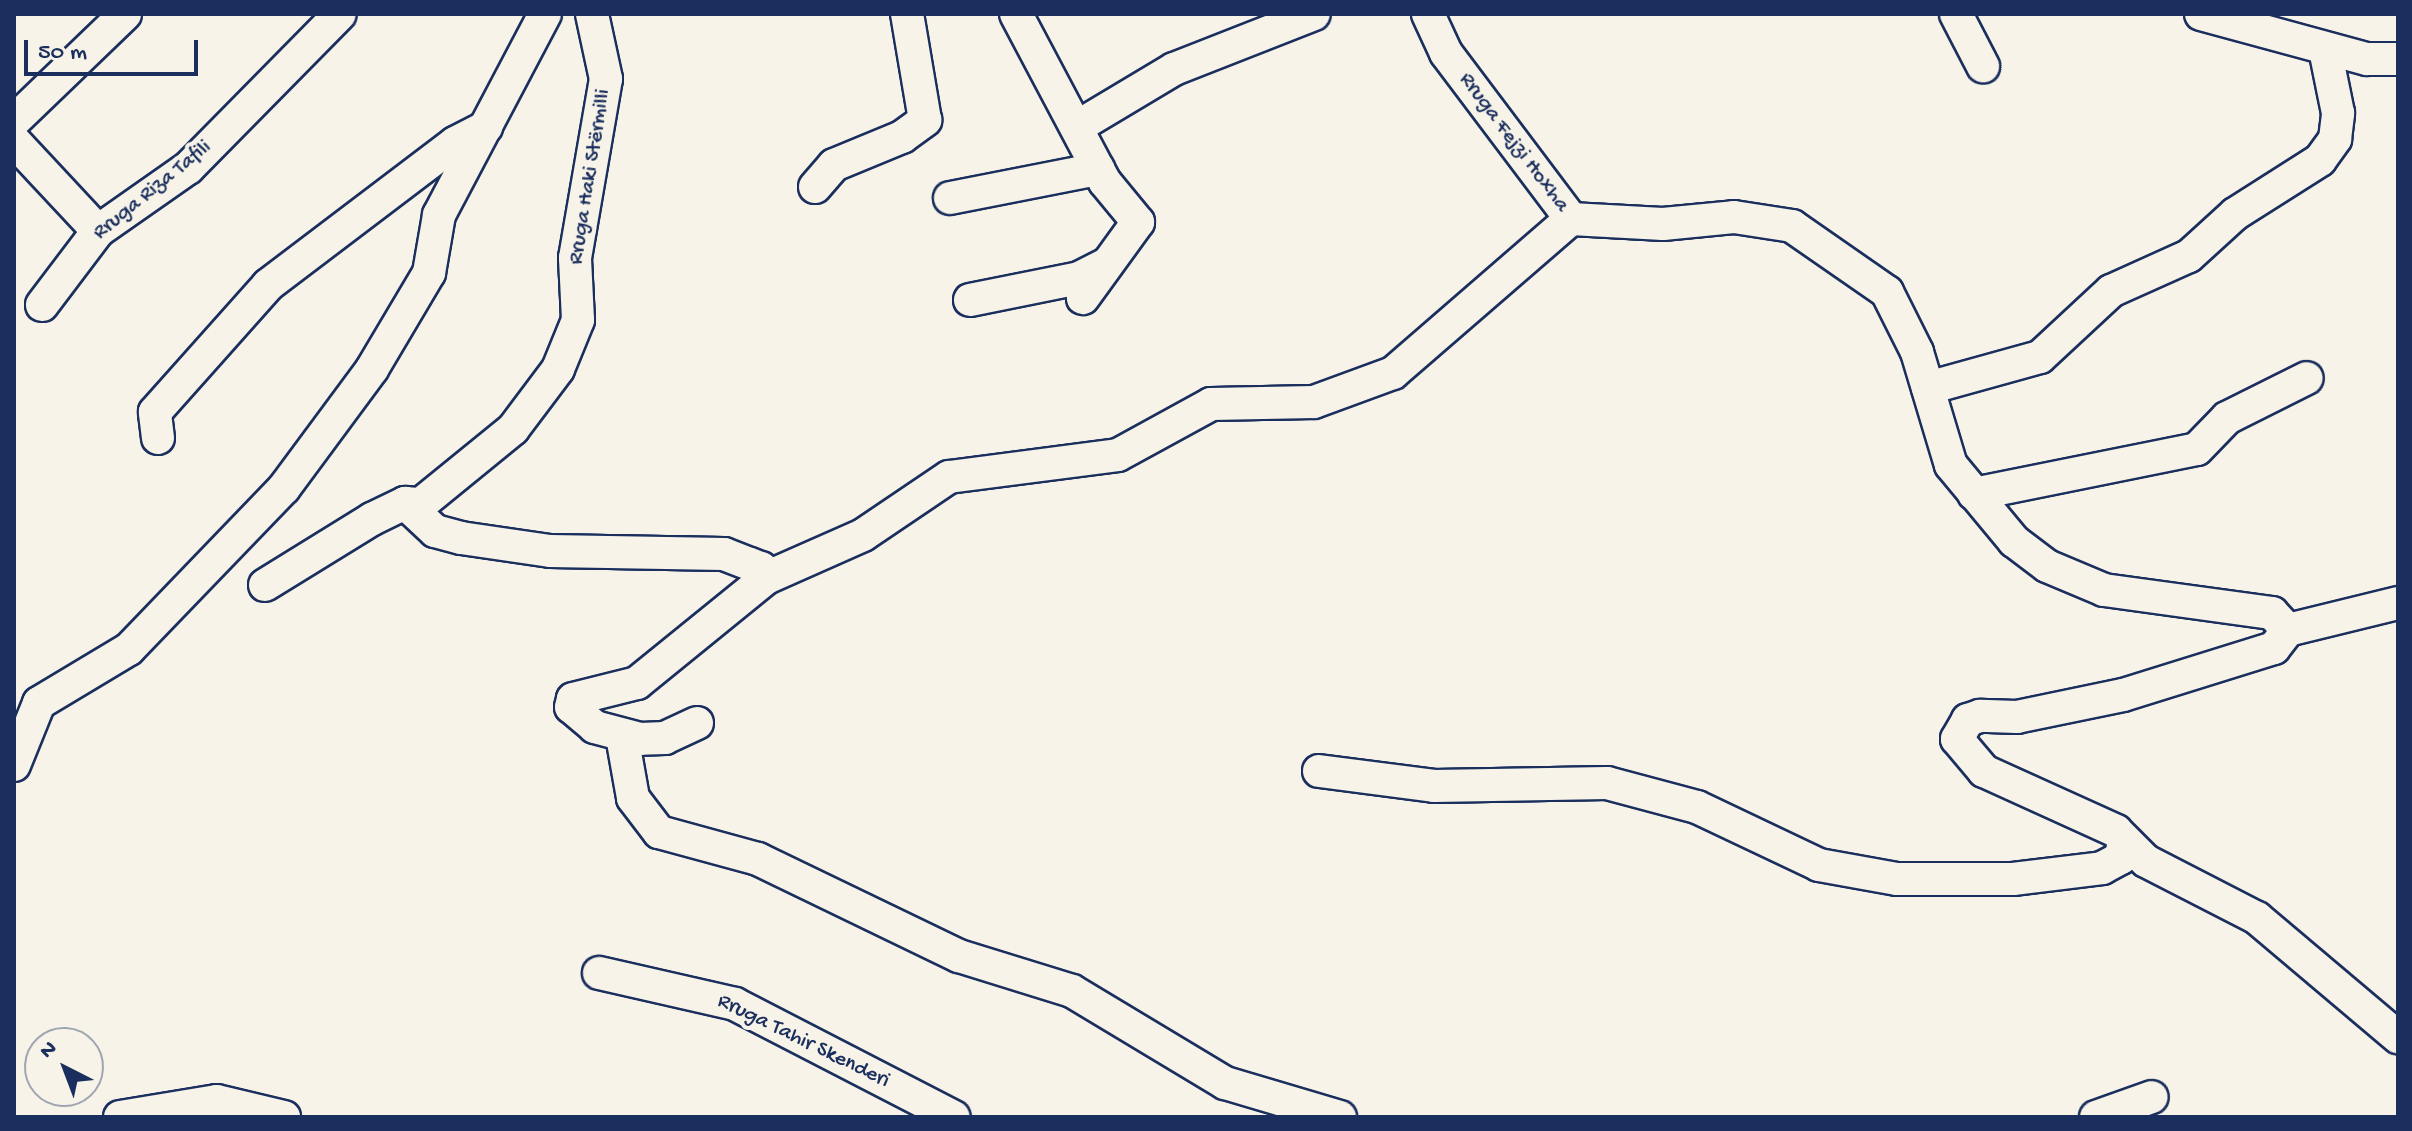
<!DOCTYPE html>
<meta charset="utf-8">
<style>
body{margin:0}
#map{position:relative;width:2412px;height:1131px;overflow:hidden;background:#f7f3e8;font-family:"Gochi Hand",sans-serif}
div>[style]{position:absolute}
.roads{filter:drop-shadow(2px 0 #1b2f5e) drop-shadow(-2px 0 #1b2f5e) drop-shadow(0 2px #1b2f5e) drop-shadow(0 -2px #1b2f5e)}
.minor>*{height:32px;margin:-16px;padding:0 16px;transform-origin:16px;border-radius:16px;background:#f7f3e8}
span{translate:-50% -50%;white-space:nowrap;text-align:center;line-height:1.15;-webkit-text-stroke:8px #f7f3e8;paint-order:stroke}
.street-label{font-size:22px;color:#1b2f5e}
.frame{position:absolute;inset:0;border:16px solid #1b2f5e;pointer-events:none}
.north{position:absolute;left:24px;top:1027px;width:80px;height:80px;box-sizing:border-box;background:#f7f3e8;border:2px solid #9fa5b1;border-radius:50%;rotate:318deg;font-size:22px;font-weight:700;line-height:32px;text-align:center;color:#1b2f5e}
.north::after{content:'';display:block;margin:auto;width:28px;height:36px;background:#1b2f5e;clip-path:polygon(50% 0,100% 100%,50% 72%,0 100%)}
.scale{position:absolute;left:24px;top:40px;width:174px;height:36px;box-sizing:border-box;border:4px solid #1b2f5e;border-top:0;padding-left:10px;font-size:24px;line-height:28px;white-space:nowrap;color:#1b2f5e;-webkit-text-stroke:6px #f7f3e8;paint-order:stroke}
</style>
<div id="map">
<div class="roads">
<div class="minor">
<div style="left:1016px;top:14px;width:190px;rotate:62.1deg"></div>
<div style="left:1105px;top:182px;width:52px;rotate:50.5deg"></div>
<div style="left:1138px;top:222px;width:94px;rotate:125.9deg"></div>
<div style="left:1428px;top:14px;width:43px;rotate:65.2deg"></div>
<div style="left:1446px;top:53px;width:208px;rotate:53deg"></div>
<div style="left:1571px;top:219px;width:92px;rotate:3.1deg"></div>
<div style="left:1663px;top:224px;width:71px;rotate:-5.6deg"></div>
<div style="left:1734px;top:217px;width:59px;rotate:8.8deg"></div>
<div style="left:1792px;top:226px;width:116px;rotate:34.8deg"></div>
<div style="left:1887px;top:292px;width:67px;rotate:63.4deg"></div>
<div style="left:1917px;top:352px;width:118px;rotate:73.3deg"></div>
<div style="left:1951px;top:465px;width:99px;rotate:50.3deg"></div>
<div style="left:2014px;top:541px;width:41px;rotate:37.1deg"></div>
<div style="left:2047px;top:566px;width:62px;rotate:22.8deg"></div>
<div style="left:2104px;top:590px;width:170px;rotate:7.8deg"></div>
<div style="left:2272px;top:613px;width:23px;rotate:47deg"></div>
<div style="left:1956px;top:14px;width:59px;rotate:62.6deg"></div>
<div style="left:2201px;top:14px;width:172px;rotate:15.2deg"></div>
<div style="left:2367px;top:59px;width:31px"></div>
<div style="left:14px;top:121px;width:154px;rotate:-43.9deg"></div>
<div style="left:1077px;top:127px;width:113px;rotate:-30.9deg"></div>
<div style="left:1174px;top:69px;width:150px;rotate:-21.4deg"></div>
<div style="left:14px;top:141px;width:123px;rotate:47deg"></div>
<div style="left:815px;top:187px;width:29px;rotate:-49deg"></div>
<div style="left:834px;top:165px;width:74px;rotate:-22.4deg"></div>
<div style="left:902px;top:137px;width:29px;rotate:-36deg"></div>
<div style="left:925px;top:120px;width:108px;rotate:-99.6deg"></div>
<div style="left:950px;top:198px;width:151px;rotate:-11.1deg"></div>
<div style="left:970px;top:300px;width:111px;rotate:-11.4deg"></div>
<div style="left:1079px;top:278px;width:31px;rotate:-27deg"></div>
<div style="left:42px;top:305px;width:93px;rotate:-52.9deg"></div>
<div style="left:98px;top:231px;width:110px;rotate:-35deg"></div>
<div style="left:188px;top:168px;width:216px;rotate:-45.4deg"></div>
<div style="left:1928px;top:388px;width:116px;rotate:-15.5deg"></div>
<div style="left:2040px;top:357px;width:97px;rotate:-42.9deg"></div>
<div style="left:2111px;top:291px;width:85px;rotate:-24.2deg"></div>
<div style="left:2189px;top:256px;width:62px;rotate:-42.4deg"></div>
<div style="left:2235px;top:214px;width:101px;rotate:-32.4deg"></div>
<div style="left:2320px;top:160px;width:26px;rotate:-54deg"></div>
<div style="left:2335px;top:139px;width:26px;rotate:-83deg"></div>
<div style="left:2338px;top:113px;width:65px;rotate:-101.5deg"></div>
<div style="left:158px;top:438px;width:26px;rotate:-97deg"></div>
<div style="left:155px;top:412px;width:170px;rotate:-48.3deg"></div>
<div style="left:268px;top:285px;width:235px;rotate:-37.2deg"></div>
<div style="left:455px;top:143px;width:35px;rotate:-27deg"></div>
<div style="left:1974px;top:494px;width:227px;rotate:-11.4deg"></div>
<div style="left:2197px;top:449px;width:43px;rotate:-45.9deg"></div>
<div style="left:2227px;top:418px;width:89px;rotate:-26.6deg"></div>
<div style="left:405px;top:503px;width:41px;rotate:43deg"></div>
<div style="left:435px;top:531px;width:27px;rotate:15deg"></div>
<div style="left:461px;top:538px;width:90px;rotate:8.3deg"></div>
<div style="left:550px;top:551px;width:174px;rotate:1deg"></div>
<div style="left:724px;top:554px;width:40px;rotate:21deg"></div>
<div style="left:761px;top:568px;width:11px;rotate:63deg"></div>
<div style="left:265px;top:585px;width:126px;rotate:-31.7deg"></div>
<div style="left:372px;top:519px;width:37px;rotate:-26deg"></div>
<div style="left:405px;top:503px;width:16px;rotate:4deg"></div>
<div style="left:421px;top:504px;width:119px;rotate:-39.2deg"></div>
<div style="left:513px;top:429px;width:75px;rotate:-53.1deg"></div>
<div style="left:558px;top:369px;width:53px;rotate:-67.8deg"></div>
<div style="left:578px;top:320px;width:62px;rotate:-92.8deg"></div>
<div style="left:575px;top:258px;width:182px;rotate:-80.2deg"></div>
<div style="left:606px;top:79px;width:66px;rotate:-102.2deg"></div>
<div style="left:2288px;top:630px;width:23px;rotate:128deg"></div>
<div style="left:2274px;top:648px;width:158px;rotate:162.7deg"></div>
<div style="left:2123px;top:695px;width:108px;rotate:168.3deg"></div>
<div style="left:2017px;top:717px;width:37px;rotate:-178deg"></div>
<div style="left:1980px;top:716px;width:13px;rotate:162deg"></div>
<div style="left:1968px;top:720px;width:22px;rotate:120deg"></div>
<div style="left:1957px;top:739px;width:42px;rotate:49.8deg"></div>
<div style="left:1984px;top:771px;width:145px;rotate:24.4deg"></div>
<div style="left:2116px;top:831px;width:42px;rotate:45deg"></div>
<div style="left:2146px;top:861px;width:125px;rotate:27.2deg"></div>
<div style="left:2257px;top:918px;width:185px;rotate:40.2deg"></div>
<div style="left:2288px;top:630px;width:113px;rotate:-13.8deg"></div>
<div style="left:697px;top:723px;width:35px;rotate:155deg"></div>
<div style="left:665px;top:738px;width:25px;rotate:178deg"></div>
<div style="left:640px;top:739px;width:47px;rotate:-165.1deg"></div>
<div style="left:595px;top:727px;width:31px;rotate:-140deg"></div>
<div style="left:571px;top:707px;width:8px;rotate:-76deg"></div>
<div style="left:573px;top:699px;width:66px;rotate:-14deg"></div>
<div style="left:637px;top:683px;width:166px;rotate:-39.1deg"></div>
<div style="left:766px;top:578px;width:106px;rotate:-23.9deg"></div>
<div style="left:863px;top:535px;width:104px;rotate:-34deg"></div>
<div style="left:949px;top:477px;width:170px;rotate:-7.4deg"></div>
<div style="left:1118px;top:455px;width:106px;rotate:-28.7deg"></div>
<div style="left:1211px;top:404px;width:103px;rotate:-1.1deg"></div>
<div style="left:1314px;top:402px;width:84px;rotate:-20.2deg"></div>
<div style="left:1393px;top:373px;width:235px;rotate:-40.9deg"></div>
<div style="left:622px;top:736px;width:63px;rotate:79.9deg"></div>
<div style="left:633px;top:798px;width:43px;rotate:52.6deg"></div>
<div style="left:659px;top:832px;width:103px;rotate:15.3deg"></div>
<div style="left:758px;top:859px;width:223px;rotate:25.8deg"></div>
<div style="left:959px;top:956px;width:118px;rotate:17.2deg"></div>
<div style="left:1072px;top:991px;width:179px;rotate:31deg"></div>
<div style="left:1225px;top:1083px;width:120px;rotate:16.5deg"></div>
<div style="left:14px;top:765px;width:67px;rotate:-68deg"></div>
<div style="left:39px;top:703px;width:105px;rotate:-31deg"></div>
<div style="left:129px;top:649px;width:223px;rotate:-46.1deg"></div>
<div style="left:284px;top:488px;width:148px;rotate:-53.5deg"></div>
<div style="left:372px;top:369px;width:112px;rotate:-59.3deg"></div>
<div style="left:429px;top:273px;width:59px;rotate:-80.2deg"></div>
<div style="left:439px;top:215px;width:227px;rotate:-62.2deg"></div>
<div style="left:1319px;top:771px;width:116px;rotate:7.4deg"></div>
<div style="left:1434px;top:786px;width:173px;rotate:-1deg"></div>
<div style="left:1607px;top:783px;width:93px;rotate:14.9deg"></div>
<div style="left:1697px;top:807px;width:135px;rotate:25.4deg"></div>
<div style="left:1819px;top:865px;width:79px;rotate:10.2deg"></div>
<div style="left:1897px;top:879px;width:116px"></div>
<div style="left:2013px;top:879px;width:90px;rotate:-7deg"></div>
<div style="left:2102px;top:868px;width:21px;rotate:-28deg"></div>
<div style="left:2121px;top:858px;width:13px;rotate:-81deg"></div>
<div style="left:599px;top:973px;width:139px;rotate:12.8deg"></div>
<div style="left:735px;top:1004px;width:246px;rotate:27.3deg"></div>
<div style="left:120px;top:1117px;width:98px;rotate:-9.4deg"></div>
<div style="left:217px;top:1101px;width:69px;rotate:13.4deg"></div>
<div style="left:2096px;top:1117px;width:59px;rotate:-19.7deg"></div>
</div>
</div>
<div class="street-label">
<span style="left:1513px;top:143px;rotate:53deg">Rruga Fejzi Hoxha</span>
<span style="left:591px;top:177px;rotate:-81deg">Rruga Haki Stërmilli</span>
<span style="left:153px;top:191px;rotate:-39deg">Rruga Riza Tafili</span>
<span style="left:803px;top:1042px;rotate:26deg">Rruga Tahir Skenderi</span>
</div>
<div class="frame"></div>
<div class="north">N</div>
<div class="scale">50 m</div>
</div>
